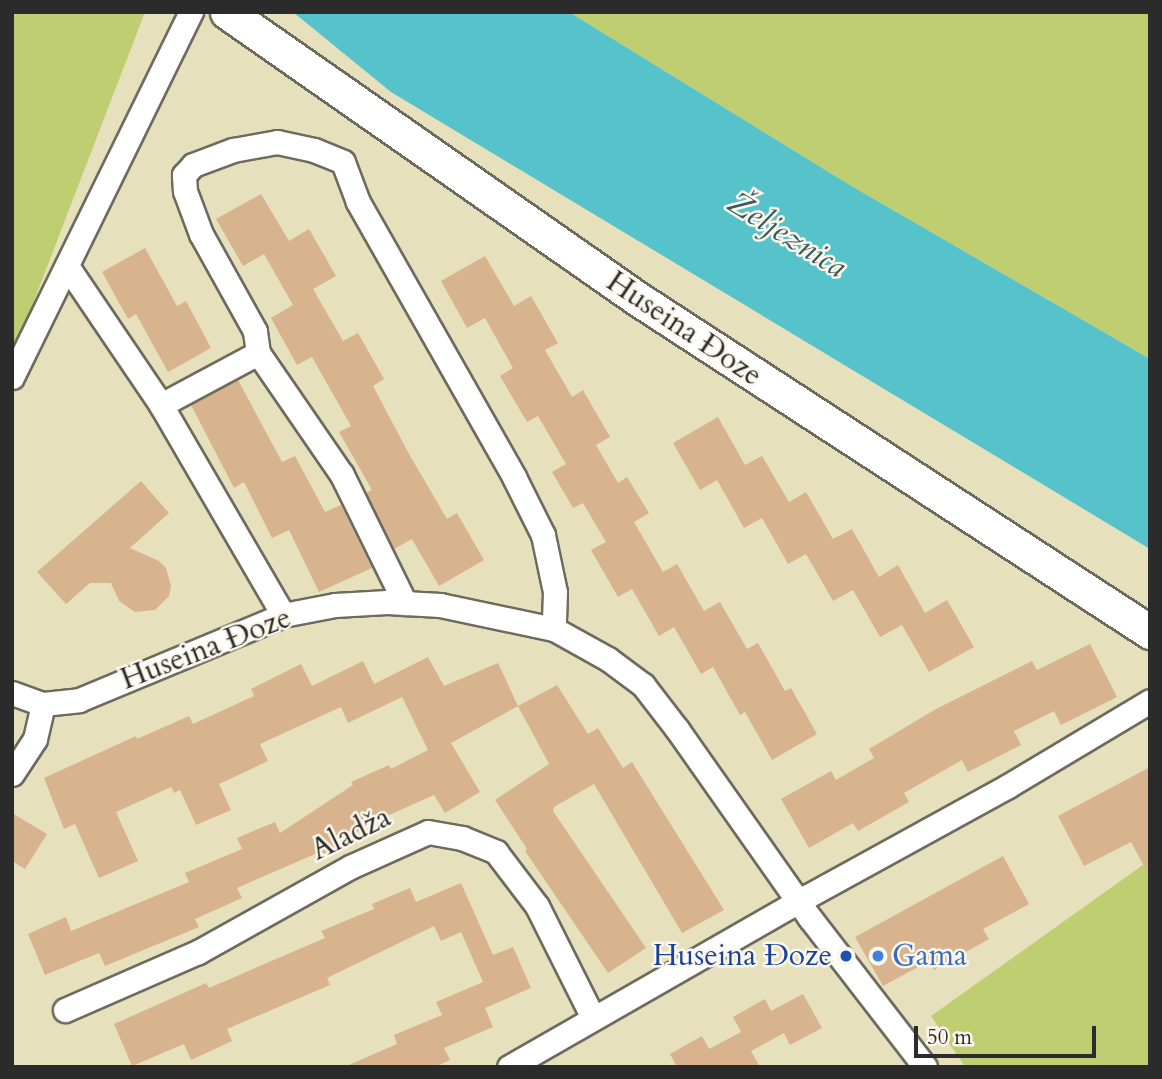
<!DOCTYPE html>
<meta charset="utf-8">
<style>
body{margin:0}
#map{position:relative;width:1162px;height:1079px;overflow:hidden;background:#e7e0bd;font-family:Cardo,serif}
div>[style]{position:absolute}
.green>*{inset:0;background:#bfce71}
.water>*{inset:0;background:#56c3cb}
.building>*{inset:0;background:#d7b48e}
.roads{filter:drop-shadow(2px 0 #6d6a5e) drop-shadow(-2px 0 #6d6a5e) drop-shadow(0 2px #6d6a5e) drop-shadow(0 -2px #6d6a5e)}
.street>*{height:23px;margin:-11.5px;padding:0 11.5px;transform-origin:11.5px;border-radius:11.5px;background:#fff}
.secondary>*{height:33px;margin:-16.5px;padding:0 16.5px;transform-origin:16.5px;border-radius:16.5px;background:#fff}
.dots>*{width:19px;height:19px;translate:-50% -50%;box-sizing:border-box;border:4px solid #fbf7ec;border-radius:50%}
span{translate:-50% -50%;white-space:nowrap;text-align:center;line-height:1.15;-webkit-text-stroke:5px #fbf7ec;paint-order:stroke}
.street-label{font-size:30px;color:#2b2b2b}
.transit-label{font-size:30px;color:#164399}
.right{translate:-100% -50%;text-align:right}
.shop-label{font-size:30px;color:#366cbe}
.left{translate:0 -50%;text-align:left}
.water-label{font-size:32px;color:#38595b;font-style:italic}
.frame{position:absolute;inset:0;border:14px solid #2b2b2b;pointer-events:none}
.scale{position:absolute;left:914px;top:1026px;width:182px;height:32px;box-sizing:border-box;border:4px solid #2b2b2b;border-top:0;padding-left:9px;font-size:21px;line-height:24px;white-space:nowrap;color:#2b2b2b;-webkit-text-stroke:5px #fbf7ec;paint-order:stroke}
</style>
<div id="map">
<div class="green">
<div style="clip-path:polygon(12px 12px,145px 12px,12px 358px)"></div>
<div style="clip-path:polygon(569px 12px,1150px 12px,1150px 359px,848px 184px)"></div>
<div style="clip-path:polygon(1150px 860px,1150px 1067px,965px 1067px,931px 1016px)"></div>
</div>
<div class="water">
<div style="clip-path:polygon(293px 12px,569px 12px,848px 184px,1150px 359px,1150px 549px,391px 92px)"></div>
</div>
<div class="building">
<div style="clip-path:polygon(261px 194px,289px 241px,309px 229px,336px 276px,313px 289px,343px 341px,358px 333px,384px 379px,373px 386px,409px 454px,447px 519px,457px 513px,484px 560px,439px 586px,412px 539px,394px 549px,366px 493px,372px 490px,339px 432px,351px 426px,312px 357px,297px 365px,271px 318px,293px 305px,264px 254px,243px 266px,216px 219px)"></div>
<div style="clip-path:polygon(145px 248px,177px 306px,186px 301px,211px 348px,168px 372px,136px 314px,128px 319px,102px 272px)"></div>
<div style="clip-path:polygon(485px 256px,514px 306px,531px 296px,558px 343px,545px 350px,572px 397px,583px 390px,610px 437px,596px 445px,618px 483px,627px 477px,649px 513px,634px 522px,663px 572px,677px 564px,704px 611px,720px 602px,747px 649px,758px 643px,785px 691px,791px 688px,817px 734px,772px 760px,745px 712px,740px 715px,713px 667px,701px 674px,674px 627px,659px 636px,632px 589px,618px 597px,591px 550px,606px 542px,583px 503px,573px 508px,552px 472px,566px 464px,538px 416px,527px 422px,500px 376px,513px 368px,485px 318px,467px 328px,441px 281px)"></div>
<div style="clip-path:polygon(238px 380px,282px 462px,295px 456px,325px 512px,341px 505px,372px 568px,319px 592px,289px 530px,272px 538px,244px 482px,234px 488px,191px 405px)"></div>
<div style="clip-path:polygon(718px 417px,745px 465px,762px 456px,789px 502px,806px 492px,833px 539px,852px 529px,879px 577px,898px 565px,925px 613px,947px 600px,974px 647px,929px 672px,902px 625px,880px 637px,853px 590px,833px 601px,806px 554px,788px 564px,762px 518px,744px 528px,717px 480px,700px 490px,673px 443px)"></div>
<div style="clip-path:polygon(141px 481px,169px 513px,130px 548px,159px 561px,166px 568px,171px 586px,169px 596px,155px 610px,135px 612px,119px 601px,111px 583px,90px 583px,66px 604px,37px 572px)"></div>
<div style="clip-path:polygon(1090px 644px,1117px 697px,1061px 725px,1054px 711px,1014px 731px,1021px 745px,968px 772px,962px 760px,904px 793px,909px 802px,858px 831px,853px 823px,809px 848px,781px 799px,831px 771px,836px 780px,874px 758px,869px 749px,936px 709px,1032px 661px,1037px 670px)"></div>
<div style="clip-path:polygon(428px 657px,444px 686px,498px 663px,518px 706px,557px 685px,588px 734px,598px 728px,623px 768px,632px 762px,724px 910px,682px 933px,594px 784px,554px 807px,553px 811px,646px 948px,608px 973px,525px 851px,527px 849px,495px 800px,549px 764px,518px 706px,451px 743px,480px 792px,445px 813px,434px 795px,371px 823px,324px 854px,322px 851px,237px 888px,242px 898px,195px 919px,199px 927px,105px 966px,99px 953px,45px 975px,28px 934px,66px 917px,71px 931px,189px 882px,185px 873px,242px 849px,237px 838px,275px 822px,280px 833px,353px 785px,351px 782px,389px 765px,391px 769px,428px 750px,402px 697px,348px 723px,341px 707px,260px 744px,268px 761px,219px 784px,231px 810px,196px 825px,180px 790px,174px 793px,171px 787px,116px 812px,138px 861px,99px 878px,75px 824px,64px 829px,44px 778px,136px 736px,137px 739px,189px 716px,193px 724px,254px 696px,251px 689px,301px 664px,312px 686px,363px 661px,374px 684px)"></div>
<div style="clip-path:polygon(1150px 767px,1150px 877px,1131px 842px,1084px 866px,1058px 816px)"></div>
<div style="clip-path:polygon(12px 813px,47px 834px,25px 869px,12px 861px)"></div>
<div style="clip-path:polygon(1003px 856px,1029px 904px,983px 929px,989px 939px,934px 970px,929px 961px,883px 986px,855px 937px)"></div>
<div style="clip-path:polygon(461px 883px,493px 955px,513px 947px,531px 988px,485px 1008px,493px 1027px,444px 1048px,450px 1060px,435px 1067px,344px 1067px,397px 1044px,394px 1035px,442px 1015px,436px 1002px,483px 982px,461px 932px,441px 941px,434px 926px,327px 978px,330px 985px,227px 1029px,232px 1041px,191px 1060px,184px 1044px,132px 1066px,114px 1024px,206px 983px,209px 988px,325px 938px,321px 931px,374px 909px,372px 904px,410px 888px,416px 902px)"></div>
<div style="clip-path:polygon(803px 994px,822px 1028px,790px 1045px,784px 1033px,751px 1051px,760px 1067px,677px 1067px,670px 1054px,702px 1036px,709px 1049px,741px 1032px,733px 1017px,765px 999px,771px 1011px)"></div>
</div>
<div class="roads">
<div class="street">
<div style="left:67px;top:266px;width:168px;rotate:55.9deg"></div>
<div style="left:161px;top:405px;width:243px;rotate:59.8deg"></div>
<div style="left:12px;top:377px;width:407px;rotate:-63.9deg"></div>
<div style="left:161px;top:405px;width:110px;rotate:-28.2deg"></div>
<div style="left:405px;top:603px;width:143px;rotate:-116.2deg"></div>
<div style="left:342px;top:475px;width:148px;rotate:-124.5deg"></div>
<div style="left:258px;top:353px;width:22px;rotate:-98deg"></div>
<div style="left:255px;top:331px;width:111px;rotate:-119.1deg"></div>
<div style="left:201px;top:234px;width:46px;rotate:-110.4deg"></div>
<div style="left:185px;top:191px;width:16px;rotate:-94deg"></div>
<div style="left:184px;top:175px;width:13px;rotate:-48deg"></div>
<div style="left:193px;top:165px;width:43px;rotate:-20.6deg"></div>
<div style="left:233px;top:150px;width:45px;rotate:-10.3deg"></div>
<div style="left:277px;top:142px;width:38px;rotate:12deg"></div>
<div style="left:314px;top:150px;width:31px;rotate:22deg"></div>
<div style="left:343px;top:162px;width:43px;rotate:69.4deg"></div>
<div style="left:358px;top:202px;width:316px;rotate:60.4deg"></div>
<div style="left:514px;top:477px;width:65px;rotate:63.4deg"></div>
<div style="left:543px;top:535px;width:58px;rotate:78.1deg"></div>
<div style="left:555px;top:592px;width:37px;rotate:92deg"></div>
<div style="left:12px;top:693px;width:33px;rotate:20deg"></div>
<div style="left:43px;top:704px;width:36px;rotate:-6deg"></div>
<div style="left:79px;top:700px;width:221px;rotate:-22.6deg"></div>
<div style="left:283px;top:615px;width:53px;rotate:-10.9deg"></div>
<div style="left:335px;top:605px;width:52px;rotate:-3.3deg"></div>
<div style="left:387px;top:602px;width:53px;rotate:3.2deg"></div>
<div style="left:440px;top:605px;width:116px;rotate:11.9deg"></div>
<div style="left:554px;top:629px;width:62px;rotate:29.1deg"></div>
<div style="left:608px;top:659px;width:44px;rotate:36.6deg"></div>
<div style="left:643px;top:685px;width:56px;rotate:52.3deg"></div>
<div style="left:677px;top:729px;width:231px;rotate:54.9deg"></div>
<div style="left:810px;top:918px;width:188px;rotate:52.3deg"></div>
<div style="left:12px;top:774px;width:42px;rotate:-56.7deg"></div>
<div style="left:35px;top:739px;width:36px;rotate:-77deg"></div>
<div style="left:65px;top:1010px;width:145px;rotate:-23.6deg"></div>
<div style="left:198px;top:952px;width:174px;rotate:-29.2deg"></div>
<div style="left:350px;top:867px;width:85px;rotate:-24.2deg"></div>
<div style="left:428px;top:832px;width:35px;rotate:10deg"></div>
<div style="left:462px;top:838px;width:37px;rotate:22deg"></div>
<div style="left:496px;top:852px;width:68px;rotate:52.8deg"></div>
<div style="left:537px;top:906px;width:125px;rotate:63.4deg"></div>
<div style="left:509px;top:1067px;width:344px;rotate:-29.8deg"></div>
<div style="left:808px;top:896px;width:228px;rotate:-28.8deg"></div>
<div style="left:1008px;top:786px;width:165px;rotate:-30.9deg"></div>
</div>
<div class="secondary">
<div style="left:227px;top:12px;width:501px;rotate:34.93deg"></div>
<div style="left:638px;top:299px;width:611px;rotate:33.04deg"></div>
</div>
</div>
<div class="dots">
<div style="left:846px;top:956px;background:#1a4fb4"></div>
<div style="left:878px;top:956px;background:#3f7fe0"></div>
</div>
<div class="street-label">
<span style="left:684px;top:329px;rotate:34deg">Huseina Đoze</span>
<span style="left:206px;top:649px;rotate:-21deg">Huseina Đoze</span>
<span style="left:351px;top:834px;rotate:-26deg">Aladža</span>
</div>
<div class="transit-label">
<span class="right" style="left:832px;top:956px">Huseina Đoze</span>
</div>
<div class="shop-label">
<span class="left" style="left:892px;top:956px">Gama</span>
</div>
<div class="water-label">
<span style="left:787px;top:235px;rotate:32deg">Željeznica</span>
</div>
<div class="frame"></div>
<div class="scale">50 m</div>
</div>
